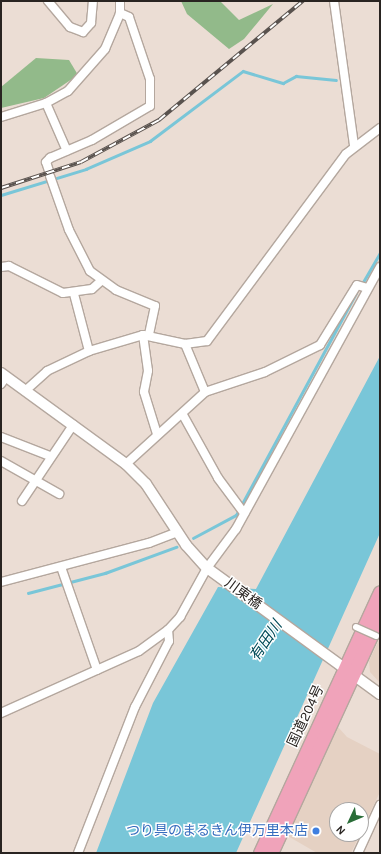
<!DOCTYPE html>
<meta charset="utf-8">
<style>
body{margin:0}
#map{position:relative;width:381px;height:854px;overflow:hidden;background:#ebddd4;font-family:Karla,"Noto Sans JP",sans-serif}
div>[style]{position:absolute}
.built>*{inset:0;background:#e5d1c3}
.forest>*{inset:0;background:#92ba8a}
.water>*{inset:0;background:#79c6d8}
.stream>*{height:2.5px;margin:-1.25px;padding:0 1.25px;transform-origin:1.25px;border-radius:1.25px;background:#79c6d8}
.roads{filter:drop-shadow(1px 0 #b4a79e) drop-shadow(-1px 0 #b4a79e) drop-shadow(0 1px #b4a79e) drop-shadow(0 -1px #b4a79e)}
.minor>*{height:8px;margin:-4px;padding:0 4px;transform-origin:4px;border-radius:4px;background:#fff}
.tertiary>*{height:10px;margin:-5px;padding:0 5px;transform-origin:5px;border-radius:5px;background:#fff}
.trunk>*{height:13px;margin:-6.5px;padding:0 6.5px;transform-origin:6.5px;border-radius:6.5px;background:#f0a3ba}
.rail>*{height:4px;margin-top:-2px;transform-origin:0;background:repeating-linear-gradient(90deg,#fff 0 8px,#59524e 0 16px);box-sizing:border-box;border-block:1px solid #59524e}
.bridges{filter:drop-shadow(1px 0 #b4a79e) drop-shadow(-1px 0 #b4a79e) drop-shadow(0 1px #b4a79e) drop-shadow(0 -1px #b4a79e)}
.pedestrian-bridge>*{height:6px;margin:-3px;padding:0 3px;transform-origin:3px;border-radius:3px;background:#fff}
.dots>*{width:11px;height:11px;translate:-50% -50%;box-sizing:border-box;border:2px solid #fff;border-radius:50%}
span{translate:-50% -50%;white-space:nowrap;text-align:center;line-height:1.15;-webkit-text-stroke:3px #fff;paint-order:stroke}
.street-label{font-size:14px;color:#292421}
.shop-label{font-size:14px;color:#366cbe}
.right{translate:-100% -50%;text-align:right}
.water-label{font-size:15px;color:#004a57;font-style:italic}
.frame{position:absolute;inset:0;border:2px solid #292421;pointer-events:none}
.north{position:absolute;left:329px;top:802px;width:40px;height:40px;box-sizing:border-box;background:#fff;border:1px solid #a9a7a6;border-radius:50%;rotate:226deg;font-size:11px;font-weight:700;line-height:16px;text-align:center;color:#292421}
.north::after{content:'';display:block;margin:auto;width:14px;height:18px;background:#2a6d38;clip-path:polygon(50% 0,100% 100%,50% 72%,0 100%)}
</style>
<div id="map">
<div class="built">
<div style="clip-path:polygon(380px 638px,380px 683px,370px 672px,369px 661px)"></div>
<div style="clip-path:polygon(338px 727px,347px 737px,380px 754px,380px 792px,361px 831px,361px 810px,337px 810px,337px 834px,360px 834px,351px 853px,317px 853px,286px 835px)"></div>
</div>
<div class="forest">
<div style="clip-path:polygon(181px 1px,220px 1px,239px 20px,273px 4px,244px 39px,229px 49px,187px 14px)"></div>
<div style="clip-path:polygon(36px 58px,69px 60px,78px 75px,44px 98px,1px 108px,1px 87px)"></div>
</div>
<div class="water">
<div style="clip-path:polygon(380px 356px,380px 533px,236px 853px,96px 853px,153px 703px,218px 587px,256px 589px)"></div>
</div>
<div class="stream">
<div style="left:1px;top:195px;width:89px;rotate:-17deg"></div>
<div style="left:86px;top:169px;width:70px;rotate:-23.6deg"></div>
<div style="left:150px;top:141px;width:116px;rotate:-37deg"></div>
<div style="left:243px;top:71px;width:42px;rotate:16.7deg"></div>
<div style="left:283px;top:83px;width:15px;rotate:-28deg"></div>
<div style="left:296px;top:76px;width:40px;rotate:5.7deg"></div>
<div style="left:362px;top:284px;width:36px;rotate:-60deg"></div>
<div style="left:193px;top:538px;width:49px;rotate:-28.1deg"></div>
<div style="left:236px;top:515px;width:252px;rotate:-61.6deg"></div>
<div style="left:28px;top:593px;width:80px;rotate:-14.6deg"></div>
<div style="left:105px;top:573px;width:76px;rotate:-20.1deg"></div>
</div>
<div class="roads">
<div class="minor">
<div style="left:48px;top:1px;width:34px;rotate:50deg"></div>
<div style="left:70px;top:27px;width:14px;rotate:21deg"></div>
<div style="left:83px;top:32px;width:12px;rotate:-48deg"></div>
<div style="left:91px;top:23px;width:22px;rotate:-85deg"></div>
<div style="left:334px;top:1px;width:146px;rotate:82.1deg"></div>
<div style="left:46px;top:103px;width:52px;rotate:66.4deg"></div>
<div style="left:1px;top:117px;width:47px;rotate:-17.3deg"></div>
<div style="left:46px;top:103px;width:25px;rotate:-29deg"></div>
<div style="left:68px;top:91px;width:56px;rotate:-48.6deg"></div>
<div style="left:105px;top:49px;width:39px;rotate:-67deg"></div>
<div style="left:120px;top:13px;width:12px;rotate:-90deg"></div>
<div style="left:49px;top:171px;width:9px;rotate:-108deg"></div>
<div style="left:46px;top:162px;width:6px;rotate:-45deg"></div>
<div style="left:50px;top:158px;width:46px;rotate:-23.2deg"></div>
<div style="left:92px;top:140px;width:67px;rotate:-30.4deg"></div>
<div style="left:150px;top:106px;width:27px;rotate:-90deg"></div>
<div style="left:150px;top:79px;width:65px;rotate:-108.7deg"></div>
<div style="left:129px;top:17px;width:10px;rotate:-156deg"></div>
<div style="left:50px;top:176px;width:57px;rotate:70.6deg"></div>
<div style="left:69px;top:230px;width:46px;rotate:62.9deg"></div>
<div style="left:90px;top:271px;width:32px;rotate:36deg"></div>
<div style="left:116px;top:290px;width:42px;rotate:22.3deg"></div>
<div style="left:155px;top:306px;width:29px;rotate:102deg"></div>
<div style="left:1px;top:267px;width:8px;rotate:-7deg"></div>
<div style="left:9px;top:266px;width:60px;rotate:26.6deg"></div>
<div style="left:63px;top:293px;width:29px;rotate:-8deg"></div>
<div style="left:92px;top:289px;width:12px;rotate:-42deg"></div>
<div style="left:74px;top:294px;width:59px;rotate:75.3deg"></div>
<div style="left:143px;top:335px;width:36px;rotate:82deg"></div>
<div style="left:148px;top:371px;width:21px;rotate:101deg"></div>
<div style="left:144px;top:392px;width:44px;rotate:72.8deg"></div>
<div style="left:1px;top:384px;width:9px;rotate:-54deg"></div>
<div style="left:25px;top:391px;width:30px;rotate:-42deg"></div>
<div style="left:47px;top:371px;width:47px;rotate:-25.5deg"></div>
<div style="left:89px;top:351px;width:56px;rotate:-16.5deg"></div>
<div style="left:143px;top:335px;width:43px;rotate:12.1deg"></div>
<div style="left:185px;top:344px;width:22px;rotate:-8deg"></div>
<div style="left:207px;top:341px;width:233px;rotate:-53.4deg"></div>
<div style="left:346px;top:154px;width:43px;rotate:-37.4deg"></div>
<div style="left:205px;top:392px;width:63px;rotate:-18.4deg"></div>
<div style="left:265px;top:372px;width:61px;rotate:-26.1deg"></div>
<div style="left:320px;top:345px;width:70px;rotate:-58.3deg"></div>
<div style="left:357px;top:285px;width:10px;rotate:17deg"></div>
<div style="left:183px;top:415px;width:72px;rotate:60.9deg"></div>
<div style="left:218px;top:478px;width:44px;rotate:53.4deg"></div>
<div style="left:1px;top:437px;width:53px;rotate:21.2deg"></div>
<div style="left:1px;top:461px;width:67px;rotate:29.6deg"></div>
<div style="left:126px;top:464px;width:107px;rotate:-42.3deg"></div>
<div style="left:205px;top:392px;width:52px;rotate:-112.6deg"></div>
<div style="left:22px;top:501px;width:92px;rotate:-56.1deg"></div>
<div style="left:61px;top:567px;width:109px;rotate:70.7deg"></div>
<div style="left:1px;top:582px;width:153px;rotate:-14.8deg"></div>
<div style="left:149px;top:543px;width:30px;rotate:-21deg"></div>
<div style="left:1px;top:713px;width:151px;rotate:-24.2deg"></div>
<div style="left:139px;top:651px;width:36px;rotate:-36deg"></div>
<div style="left:168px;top:630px;width:18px;rotate:-47deg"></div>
<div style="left:180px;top:617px;width:56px;rotate:-61.1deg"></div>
<div style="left:207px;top:568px;width:49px;rotate:-53.4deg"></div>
<div style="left:236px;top:529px;width:299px;rotate:-61.2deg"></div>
<div style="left:78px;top:853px;width:157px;rotate:-68.7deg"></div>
<div style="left:135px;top:707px;width:74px;rotate:-62.7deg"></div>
<div style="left:169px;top:641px;width:11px;rotate:-95deg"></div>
<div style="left:358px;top:853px;width:53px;rotate:-65.4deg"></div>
</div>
<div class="tertiary">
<div style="left:1px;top:373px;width:155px;rotate:36.1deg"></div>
<div style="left:126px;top:464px;width:28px;rotate:45deg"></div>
<div style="left:146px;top:484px;width:73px;rotate:56.7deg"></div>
<div style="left:186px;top:545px;width:31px;rotate:48deg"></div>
<div style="left:207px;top:568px;width:214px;rotate:36.1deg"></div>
</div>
<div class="trunk">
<div style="left:260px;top:853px;width:287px;rotate:-65.3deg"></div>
<div style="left:271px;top:853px;width:261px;rotate:-65.3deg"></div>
</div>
</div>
<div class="rail">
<div style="left:1px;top:188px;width:84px;rotate:-18deg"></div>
<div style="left:81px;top:162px;width:89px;rotate:-28.3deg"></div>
<div style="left:159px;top:120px;width:187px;rotate:-39.6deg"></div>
</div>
<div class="bridges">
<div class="pedestrian-bridge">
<div style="left:356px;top:627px;width:22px;rotate:24deg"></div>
</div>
</div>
<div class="dots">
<div style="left:316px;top:831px;background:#3f7fe0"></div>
</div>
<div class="street-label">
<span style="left:243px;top:594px;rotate:36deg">川東橋</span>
<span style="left:306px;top:716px;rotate:-65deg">国道204号</span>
</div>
<div class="shop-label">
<span class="right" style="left:308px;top:831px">つり具のまるきん伊万里本店</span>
</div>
<div class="water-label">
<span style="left:266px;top:641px;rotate:-56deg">有田川</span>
</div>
<div class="frame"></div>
<div class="north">N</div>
</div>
